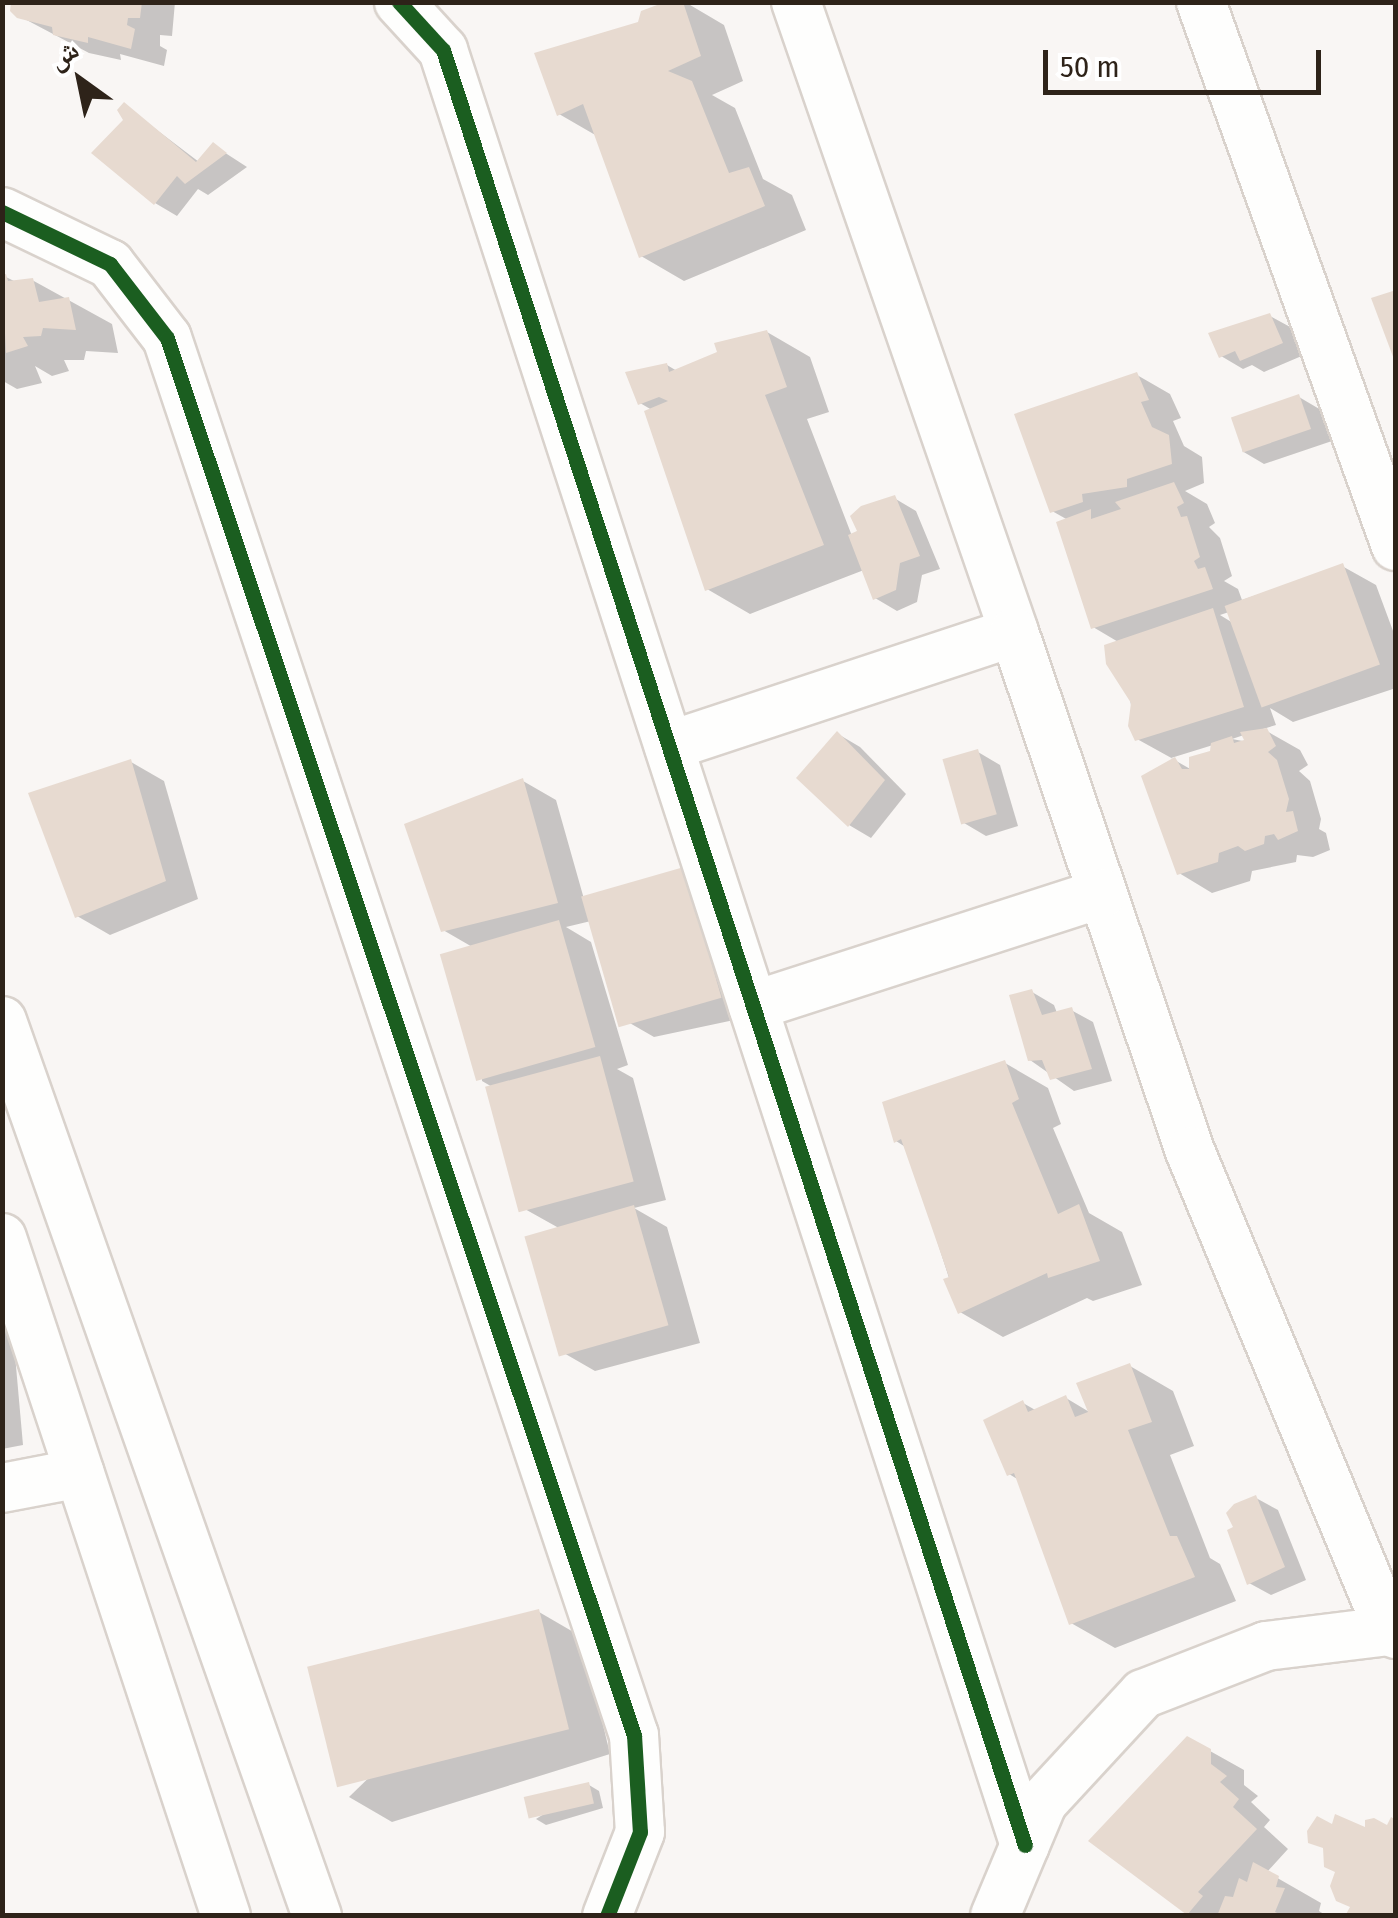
<!DOCTYPE html>
<meta charset="utf-8">
<style>
body{margin:0}
#map{position:relative;width:1398px;height:1918px;overflow:hidden;background:#f9f6f4;font-family:"Fira Sans Condensed","Noto Naskh Arabic",sans-serif}
div>[style]{position:absolute}
.shadow>*{inset:0;background:#0003}
.building>*{inset:0;background:#e7dad0;transform-origin:0 0}
.roads{filter:drop-shadow(2px 0 #d9d2cc) drop-shadow(-2px 0 #d9d2cc) drop-shadow(0 2px #d9d2cc) drop-shadow(0 -2px #d9d2cc)}
.minor>*{height:48px;margin:-24px;padding:0 24px;transform-origin:24px;border-radius:24px;background:#fefefd}
.cycleway>*{height:15px;margin:-7.5px;padding:0 7.5px;transform-origin:7.5px;border-radius:7.5px;background:#1b5e20}
span{translate:-50% -50%;white-space:nowrap;text-align:center;line-height:1.15;-webkit-text-stroke:8px #fff;paint-order:stroke}
.frame{position:absolute;inset:0;border:5px solid #2e2319;pointer-events:none}
.north{position:absolute;left:30px;top:30px;width:100px;height:100px;-webkit-text-stroke:8px #fff;paint-order:stroke;rotate:327deg;font-size:28px;font-weight:700;line-height:40px;text-align:center;color:#2e2319}
.north::after{content:'';display:block;margin:auto;width:35px;height:45px;background:#2e2319;clip-path:polygon(50% 0,100% 100%,50% 72%,0 100%)}
.scale{position:absolute;left:1043px;top:50px;width:278px;height:45px;box-sizing:border-box;border:5px solid #2e2319;border-top:0;padding-left:12px;font-size:30px;line-height:35px;white-space:nowrap;color:#2e2319;-webkit-text-stroke:8px #fff;paint-order:stroke}
</style>
<div id="map">
<div class="shadow">
<div style="clip-path:polygon(14px 2px,175px 2px,172px 36px,160px 35px,160px 46px,167px 50px,164px 66px,120px 54px,121px 60px,89px 53px,19px 16px)"></div>
<div style="clip-path:polygon(673px 2px,685px 2px,724px 25px,743px 81px,712px 95px,735px 108px,763px 179px,792px 195px,806px 230px,684px 281px,641px 256px,597px 136px,559px 114px,640px 24px)"></div>
<div style="clip-path:polygon(124px 105px,199px 162px,213px 145px,247px 167px,208px 195px,198px 189px,177px 216px,155px 203px)"></div>
<div style="clip-path:polygon(6px 277px,16px 282px,32px 280px,112px 324px,118px 353px,86px 351px,84px 360px,64px 360px,69px 371px,52px 376px,35px 366px,42px 383px,17px 389px,3px 381px,2px 386px)"></div>
<div style="clip-path:polygon(1270px 316px,1292px 328px,1304px 355px,1264px 372px,1252px 365px,1243px 369px,1221px 356px)"></div>
<div style="clip-path:polygon(767px 332px,810px 357px,829px 412px,807px 419px,852px 536px,894px 498px,916px 511px,940px 569px,922px 575px,917px 602px,897px 611px,875px 598px,864px 570px,750px 614px,707px 589px,652px 410px,640px 403px,667px 365px,677px 371px)"></div>
<div style="clip-path:polygon(evenodd,1137px 375px,1170px 394px,1181px 418px,1173px 421px,1184px 446px,1202px 457px,1204px 483px,1185px 491px,1207px 504px,1215px 523px,1209px 527px,1220px 538px,1232px 576px,1224px 581px,1238px 589px,1242px 600px,1342px 566px,1376px 585px,1396px 639px,1396px 688px,1293px 722px,1270px 708px,1276px 725px,1263px 729px,1300px 750px,1308px 765px,1299px 771px,1310px 781px,1321px 819px,1319px 829px,1326px 833px,1330px 850px,1313px 857px,1297px 855px,1296px 862px,1252px 871px,1250px 881px,1212px 893px,1179px 873px,1175px 760px,1137px 739px,1120px 643px,1093px 627px,1068px 520px,1052px 511px,1137px 375px,1229px 612px,1233px 623px,1220px 615px,1229px 612px,1137px 375px,1244px 735px,1248px 742px,1232px 739px,1244px 735px,1137px 375px,1213px 745px,1212px 753px,1192px 770px,1171px 758px,1213px 745px)"></div>
<div style="clip-path:polygon(1299px 397px,1321px 410px,1332px 441px,1264px 464px,1242px 451px)"></div>
<div style="clip-path:polygon(838px 734px,860px 747px,906px 794px,871px 838px,849px 825px)"></div>
<div style="clip-path:polygon(978px 752px,1000px 765px,1018px 826px,986px 836px,964px 823px)"></div>
<div style="clip-path:polygon(131px 762px,164px 781px,198px 899px,110px 935px,77px 916px)"></div>
<div style="clip-path:polygon(523px 781px,556px 800px,584px 899px,683px 870px,753px 1016px,654px 1037px,621px 1018px,591px 921px,566px 927px,591px 942px,628px 1065px,617px 1069px,633px 1078px,666px 1200px,634px 1208px,667px 1227px,700px 1343px,595px 1371px,562px 1352px,557px 1227px,523px 1208px,506px 1095px,482px 1081px,481px 952px,443px 930px)"></div>
<div style="clip-path:polygon(1032px 992px,1054px 1005px,1057px 1013px,1071px 1010px,1093px 1022px,1112px 1081px,1074px 1091px,1030px 1060px)"></div>
<div style="clip-path:polygon(1005px 1063px,1048px 1088px,1061px 1124px,1053px 1128px,1089px 1213px,1122px 1232px,1142px 1285px,1093px 1301px,1087px 1298px,1003px 1337px,960px 1312px,907px 1148px,896px 1141px)"></div>
<div style="clip-path:polygon(2px 1320px,15px 1355px,23px 1445px,2px 1449px)"></div>
<div style="clip-path:polygon(1130px 1366px,1173px 1391px,1194px 1446px,1170px 1455px,1210px 1558px,1220px 1564px,1236px 1601px,1115px 1648px,1071px 1623px,1019px 1480px,1009px 1474px,1023px 1403px,1037px 1411px,1066px 1398px,1091px 1413px)"></div>
<div style="clip-path:polygon(1256px 1498px,1278px 1510px,1306px 1580px,1271px 1595px,1249px 1583px)"></div>
<div style="clip-path:polygon(539px 1612px,582px 1637px,610px 1754px,392px 1822px,349px 1797px)"></div>
<div style="clip-path:polygon(1210px 1751px,1244px 1770px,1244px 1785px,1258px 1796px,1251px 1802px,1270px 1820px,1264px 1827px,1288px 1849px,1267px 1872px,1321px 1903px,1319px 1911px,1327px 1916px,1189px 1913px)"></div>
<div style="clip-path:polygon(589px 1785px,599px 1791px,603px 1808px,546px 1825px,536px 1819px)"></div>
</div>
<div class="building">
<div style="clip-path:polygon(11px 2px,142px 2px,140px 18px,128px 18px,127px 25px,135px 29px,131px 49px,88px 37px,88px 43px,53px 35px,52px 27px,17px 18px,10px 11px)"></div>
<div style="clip-path:polygon(665px 2px,683px 2px,701px 56px,668px 71px,692px 81px,729px 173px,749px 167px,765px 206px,639px 258px,583px 104px,557px 116px,534px 53px,638px 22px,641px 11px)"></div>
<div style="clip-path:polygon(124px 102px,196px 162px,213px 142px,227px 153px,185px 184px,177px 176px,154px 205px,91px 153px,123px 120px,117px 110px)"></div>
<div style="clip-path:polygon(6px 274px,8px 281px,33px 278px,39px 302px,69px 297px,76px 330px,43px 328px,41px 336px,23px 337px,28px 346px,6px 353px,2px 275px)"></div>
<div style="clip-path:polygon(1396px 290px,1396px 362px,1395px 362px,1371px 298px)"></div>
<div style="clip-path:polygon(1270px 313px,1283px 343px,1240px 361px,1235px 351px,1219px 358px,1208px 333px)"></div>
<div style="clip-path:polygon(767px 330px,787px 387px,765px 395px,824px 545px,705px 591px,644px 411px,668px 401px,659px 397px,638px 405px,625px 372px,667px 363px,669px 372px,717px 352px,714px 343px)"></div>
<div style="clip-path:polygon(1137px 372px,1149px 400px,1141px 402px,1152px 427px,1169px 435px,1172px 464px,1127px 479px,1127px 487px,1082px 494px,1083px 502px,1050px 513px,1014px 414px)"></div>
<div style="left:1299px;top:394px;width:37px;height:72px;rotate:71deg"></div>
<div style="clip-path:polygon(1174px 482px,1184px 503px,1177px 507px,1181px 517px,1187px 516px,1200px 557px,1194px 561px,1198px 569px,1205px 567px,1213px 589px,1091px 629px,1056px 522px,1091px 509px,1091px 519px,1121px 509px,1115px 502px)"></div>
<div style="clip-path:polygon(895px 495px,920px 556px,900px 563px,896px 590px,873px 600px,848px 535px,857px 531px,850px 516px,861px 506px)"></div>
<div style="left:1343px;top:563px;width:108px;height:126px;rotate:70deg"></div>
<div style="clip-path:polygon(1213px 608px,1244px 707px,1135px 741px,1128px 726px,1131px 703px,1106px 664px,1104px 645px)"></div>
<div style="clip-path:polygon(1267px 728px,1276px 746px,1268px 752px,1277px 760px,1289px 799px,1286px 812px,1293px 811px,1298px 831px,1278px 840px,1274px 834px,1265px 836px,1264px 844px,1245px 851px,1238px 846px,1219px 853px,1218px 862px,1177px 875px,1141px 776px,1175px 757px,1182px 769px,1189px 769px,1189px 757px,1210px 751px,1211px 743px,1232px 736px,1234px 743px,1244px 740px,1240px 732px)"></div>
<div style="clip-path:polygon(837px 731px,885px 780px,848px 827px,796px 778px)"></div>
<div style="left:978px;top:749px;width:68px;height:37px;rotate:74deg"></div>
<div style="clip-path:polygon(131px 759px,166px 881px,75px 918px,28px 793px)"></div>
<div style="clip-path:polygon(523px 778px,558px 903px,441px 932px,404px 824px)"></div>
<div style="left:684px;top:867px;width:136px;height:107px;rotate:74deg"></div>
<div style="left:559px;top:920px;width:132px;height:124px;rotate:74deg"></div>
<div style="clip-path:polygon(1032px 989px,1042px 1015px,1072px 1007px,1092px 1069px,1050px 1080px,1042px 1060px,1028px 1061px,1009px 995px)"></div>
<div style="left:600px;top:1056px;width:130px;height:119px;rotate:75deg"></div>
<div style="clip-path:polygon(1005px 1060px,1019px 1099px,1012px 1103px,1058px 1214px,1079px 1204px,1100px 1261px,1048px 1278px,1047px 1273px,958px 1314px,943px 1279px,949px 1277px,901px 1139px,894px 1143px,882px 1102px)"></div>
<div style="left:634px;top:1205px;width:125px;height:114px;rotate:74deg"></div>
<div style="clip-path:polygon(1130px 1363px,1152px 1422px,1128px 1430px,1170px 1536px,1177px 1536px,1195px 1577px,1069px 1625px,1014px 1473px,1007px 1476px,983px 1420px,1023px 1400px,1028px 1412px,1066px 1395px,1075px 1417px,1088px 1412px,1076px 1383px)"></div>
<div style="clip-path:polygon(1256px 1495px,1285px 1567px,1247px 1585px,1227px 1530px,1233px 1527px,1226px 1513px,1234px 1504px)"></div>
<div style="left:539px;top:1609px;width:124px;height:239px;rotate:76deg"></div>
<div style="clip-path:polygon(1187px 1736px,1211px 1749px,1211px 1764px,1227px 1776px,1220px 1782px,1239px 1799px,1233px 1807px,1257px 1829px,1198px 1892px,1203px 1896px,1187px 1915px,1088px 1841px)"></div>
<div style="left:589px;top:1782px;width:22px;height:67px;rotate:77deg"></div>
<div style="clip-path:polygon(1335px 1814px,1365px 1827px,1365px 1820px,1374px 1818px,1387px 1825px,1391px 1817px,1396px 1820px,1396px 1916px,1345px 1916px,1350px 1907px,1336px 1901px,1330px 1886px,1335px 1872px,1324px 1867px,1323px 1848px,1308px 1843px,1307px 1831px,1317px 1816px,1332px 1824px)"></div>
<div style="clip-path:polygon(1253px 1862px,1279px 1876px,1276px 1887px,1285px 1888px,1275px 1912px,1284px 1916px,1217px 1916px,1225px 1896px,1233px 1897px,1239px 1878px,1247px 1882px)"></div>
</div>
<div class="roads">
<div class="minor">
<div style="left:399px;top:2px;width:65px;rotate:47.5deg"></div>
<div style="left:443px;top:50px;width:1887px;rotate:72.04deg"></div>
<div style="left:796px;top:2px;width:667px;rotate:70.91deg"></div>
<div style="left:1201px;top:2px;width:578px;rotate:70.28deg"></div>
<div style="left:2px;top:212px;width:120px;rotate:25.7deg"></div>
<div style="left:110px;top:264px;width:93px;rotate:52.4deg"></div>
<div style="left:167px;top:338px;width:1473px;rotate:71.52deg"></div>
<div style="left:634px;top:1735px;width:97px;rotate:86.5deg"></div>
<div style="left:640px;top:1832px;width:90px;rotate:111.4deg"></div>
<div style="left:669px;top:746px;width:363px;rotate:-18.3deg"></div>
<div style="left:1014px;top:632px;width:548px;rotate:71.27deg"></div>
<div style="left:1190px;top:1151px;width:520px;rotate:67.48deg"></div>
<div style="left:753px;top:1006px;width:367px;rotate:-17.9deg"></div>
<div style="left:2px;top:1021px;width:949px;rotate:70.61deg"></div>
<div style="left:2px;top:1238px;width:714px;rotate:71.72deg"></div>
<div style="left:2px;top:1488px;width:79px;rotate:-10.9deg"></div>
<div style="left:995px;top:1916px;width:124px;rotate:-67.2deg"></div>
<div style="left:1043px;top:1802px;width:147px;rotate:-47.2deg"></div>
<div style="left:1143px;top:1694px;width:132px;rotate:-21.3deg"></div>
<div style="left:1266px;top:1646px;width:124px;rotate:-7deg"></div>
<div style="left:1389px;top:1631px;width:8px;rotate:23deg"></div>
</div>
</div>
<div class="cycleway">
<div style="left:399px;top:2px;width:65px;rotate:47.5deg"></div>
<div style="left:443px;top:50px;width:1887px;rotate:72.04deg"></div>
<div style="left:2px;top:212px;width:120px;rotate:25.7deg"></div>
<div style="left:110px;top:264px;width:93px;rotate:52.4deg"></div>
<div style="left:167px;top:338px;width:1473px;rotate:71.52deg"></div>
<div style="left:634px;top:1735px;width:97px;rotate:86.5deg"></div>
<div style="left:640px;top:1832px;width:90px;rotate:111.4deg"></div>
</div>
<div class="frame"></div>
<div class="north">ش</div>
<div class="scale">50 m</div>
</div>
